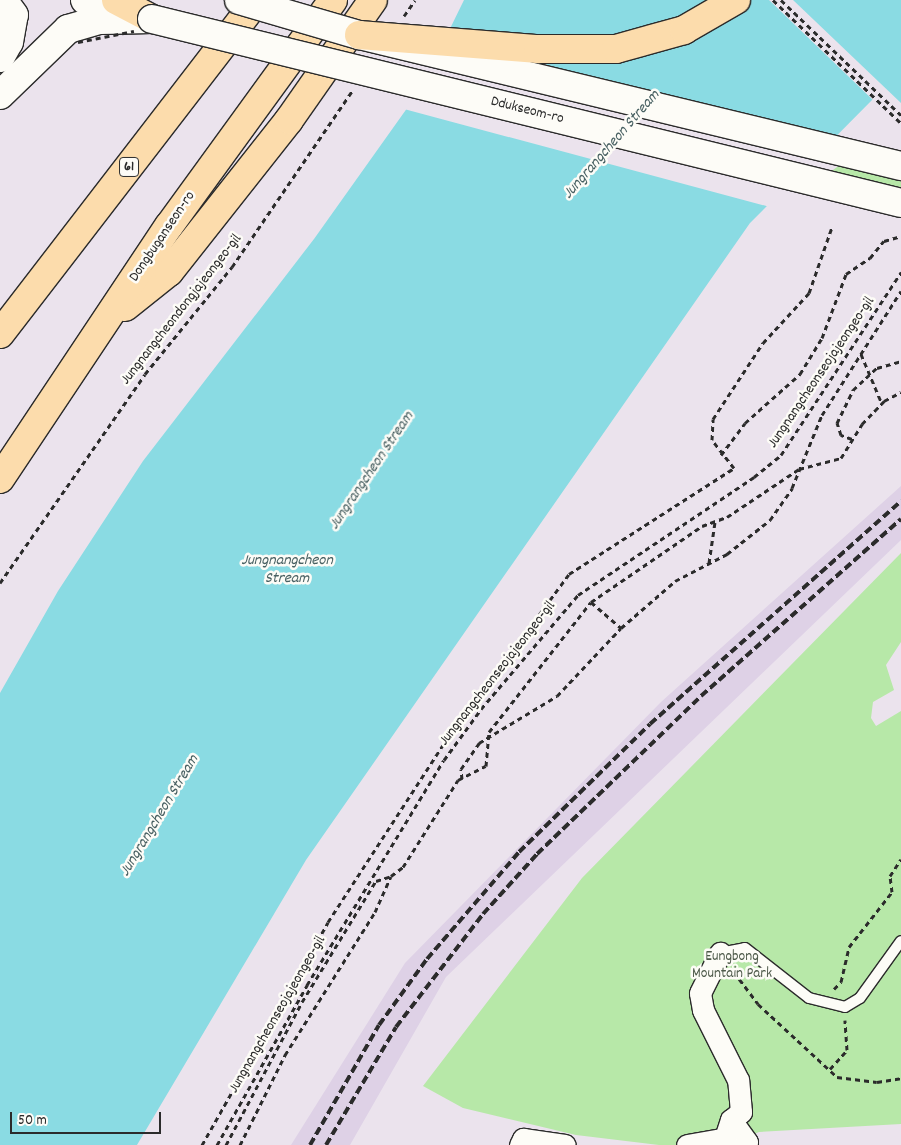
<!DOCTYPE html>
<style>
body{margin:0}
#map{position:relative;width:901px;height:1145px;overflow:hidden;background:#ebe3ed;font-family:Dekko,sans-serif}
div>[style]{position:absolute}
.built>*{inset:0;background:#ded1e6}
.green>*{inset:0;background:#b7e8a8}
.water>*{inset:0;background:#8adbe3}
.pier>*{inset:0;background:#ebe3ed}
.path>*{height:3px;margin-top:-1.5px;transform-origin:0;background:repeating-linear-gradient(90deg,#2b2b2b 0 5px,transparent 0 9px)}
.roads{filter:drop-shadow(1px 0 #2b2b2b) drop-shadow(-1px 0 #2b2b2b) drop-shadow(0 1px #2b2b2b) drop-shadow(0 -1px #2b2b2b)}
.service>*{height:10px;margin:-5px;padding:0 5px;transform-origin:5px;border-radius:5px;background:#fdfcf7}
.minor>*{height:21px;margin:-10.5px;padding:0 10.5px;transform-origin:10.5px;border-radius:10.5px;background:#fdfcf7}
.secondary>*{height:28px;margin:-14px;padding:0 14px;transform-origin:14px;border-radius:14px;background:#fdfcf7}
.trunk>*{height:28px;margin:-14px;padding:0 14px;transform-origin:14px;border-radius:14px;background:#fcdcac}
.rail>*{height:4px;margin-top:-2px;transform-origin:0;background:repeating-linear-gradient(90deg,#2b2b2b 0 8px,transparent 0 12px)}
.path-bridge>*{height:3px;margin-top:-1.5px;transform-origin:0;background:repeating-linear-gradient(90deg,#2b2b2b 0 5px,transparent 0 9px)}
.bridges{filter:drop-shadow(1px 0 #2b2b2b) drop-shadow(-1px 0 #2b2b2b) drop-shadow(0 1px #2b2b2b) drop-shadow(0 -1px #2b2b2b)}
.secondary-bridge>*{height:28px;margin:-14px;padding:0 14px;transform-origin:14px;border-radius:14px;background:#fdfcf7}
.trunk-bridge>*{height:28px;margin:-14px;padding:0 14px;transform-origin:14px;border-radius:14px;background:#fcdcac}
span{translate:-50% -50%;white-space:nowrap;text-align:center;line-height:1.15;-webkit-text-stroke:5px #fdfcf7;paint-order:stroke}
.shield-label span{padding:1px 4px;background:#fdfcf7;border:1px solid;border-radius:4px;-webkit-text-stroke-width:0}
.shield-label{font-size:14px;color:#2b2b2b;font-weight:700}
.street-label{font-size:15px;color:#2b2b2b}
.park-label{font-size:15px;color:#4e5a4a}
.water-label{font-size:16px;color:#486062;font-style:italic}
.scale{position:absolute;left:10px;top:1112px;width:151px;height:22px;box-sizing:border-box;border:2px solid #2b2b2b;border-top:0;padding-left:6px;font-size:15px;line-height:18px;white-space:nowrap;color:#2b2b2b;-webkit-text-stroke:4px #fdfcf7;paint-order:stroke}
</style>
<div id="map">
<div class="built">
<div style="clip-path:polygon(901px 486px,901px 540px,446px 977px,350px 1145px,291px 1145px,405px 963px,661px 702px)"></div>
</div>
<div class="green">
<div style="clip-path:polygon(861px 149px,901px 166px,901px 215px,805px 191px)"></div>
<div style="clip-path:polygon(901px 553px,901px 642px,886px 665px,894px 690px,873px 702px,871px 718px,876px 726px,901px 711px,901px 1124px,759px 1132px,728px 1145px,659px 1145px,576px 1135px,463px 1108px,423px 1086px,582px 878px)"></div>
</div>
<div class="water">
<div style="clip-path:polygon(464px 0,901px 0,901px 110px,878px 94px,750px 223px,306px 860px,137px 1145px,0 1145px,0 693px,58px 591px,143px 461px,314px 239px,420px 90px)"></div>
</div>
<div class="pier">
<div style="clip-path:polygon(769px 0,793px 0,901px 103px,901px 112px,878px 97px,874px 101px)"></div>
<div style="clip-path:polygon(445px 33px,583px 76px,834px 142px,770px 207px,404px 109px)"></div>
</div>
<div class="path">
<div style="left:773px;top:0;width:178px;rotate:43.9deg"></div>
<div style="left:781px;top:0;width:166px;rotate:43.8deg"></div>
<div style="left:404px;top:16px;width:19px;rotate:-55deg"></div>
<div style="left:861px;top:354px;width:54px;rotate:67.2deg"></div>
<div style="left:852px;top:439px;width:12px;rotate:-160deg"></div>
<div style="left:841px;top:435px;width:13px;rotate:-108deg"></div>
<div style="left:837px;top:423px;width:37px;rotate:-64deg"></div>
<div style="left:853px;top:390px;width:33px;rotate:-43deg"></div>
<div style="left:877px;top:368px;width:25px;rotate:-16deg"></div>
<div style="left:721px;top:455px;width:40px;rotate:-53deg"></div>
<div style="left:745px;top:423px;width:74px;rotate:-41.7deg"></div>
<div style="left:800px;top:374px;width:42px;rotate:-58.6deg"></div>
<div style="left:822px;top:338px;width:68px;rotate:-69.4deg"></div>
<div style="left:846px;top:274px;width:29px;rotate:-34deg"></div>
<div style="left:870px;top:258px;width:22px;rotate:-51deg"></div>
<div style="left:884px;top:241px;width:18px;rotate:-16deg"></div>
<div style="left:709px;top:563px;width:41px;rotate:-81.7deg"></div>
<div style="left:0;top:583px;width:254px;rotate:-55.2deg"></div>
<div style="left:145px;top:374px;width:138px;rotate:-50.9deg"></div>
<div style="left:232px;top:267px;width:213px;rotate:-55.7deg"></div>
<div style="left:591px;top:602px;width:40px;rotate:41deg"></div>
<div style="left:462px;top:779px;width:10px;rotate:-96deg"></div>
<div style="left:461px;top:769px;width:32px;rotate:-55deg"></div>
<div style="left:479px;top:743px;width:91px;rotate:-31.1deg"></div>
<div style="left:557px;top:696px;width:93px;rotate:-46.7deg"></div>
<div style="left:621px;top:628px;width:72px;rotate:-41deg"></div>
<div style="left:675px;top:581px;width:59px;rotate:-27.4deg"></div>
<div style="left:727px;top:554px;width:55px;rotate:-38.3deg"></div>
<div style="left:770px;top:520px;width:39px;rotate:-55deg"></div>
<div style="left:792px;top:488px;width:79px;rotate:-67.7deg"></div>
<div style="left:822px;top:415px;width:147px;rotate:-57.5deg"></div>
<div style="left:734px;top:972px;width:40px;rotate:53deg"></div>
<div style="left:758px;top:1004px;width:108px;rotate:42.7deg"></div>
<div style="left:837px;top:1077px;width:40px;rotate:7.1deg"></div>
<div style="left:877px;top:1082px;width:24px;rotate:-9deg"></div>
<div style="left:834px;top:989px;width:10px;rotate:-45deg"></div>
<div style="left:841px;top:982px;width:36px;rotate:-77deg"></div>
<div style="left:849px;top:947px;width:70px;rotate:-52deg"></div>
<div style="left:892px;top:892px;width:16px;rotate:-97deg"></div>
<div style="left:890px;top:876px;width:20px;rotate:-57deg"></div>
<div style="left:830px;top:1069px;width:25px;rotate:-48deg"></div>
<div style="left:847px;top:1050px;width:30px;rotate:-94deg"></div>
<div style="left:202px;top:1145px;width:256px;rotate:-60.5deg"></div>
<div style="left:328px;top:922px;width:211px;rotate:-57deg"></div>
<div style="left:443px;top:745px;width:212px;rotate:-53.6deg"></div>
<div style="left:569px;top:574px;width:196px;rotate:-32.7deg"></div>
<div style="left:734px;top:468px;width:36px;rotate:-128deg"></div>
<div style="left:712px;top:440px;width:21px;rotate:-87deg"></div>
<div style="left:713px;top:419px;width:91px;rotate:-56.7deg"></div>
<div style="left:763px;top:343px;width:68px;rotate:-47.4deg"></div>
<div style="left:809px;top:293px;width:70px;rotate:-70.8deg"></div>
<div style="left:217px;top:1145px;width:184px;rotate:-60.6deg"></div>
<div style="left:307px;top:985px;width:263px;rotate:-58.7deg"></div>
<div style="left:444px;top:760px;width:63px;rotate:-54deg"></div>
<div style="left:481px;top:709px;width:150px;rotate:-49.6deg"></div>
<div style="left:578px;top:595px;width:212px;rotate:-33.8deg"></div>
<div style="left:754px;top:477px;width:35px;rotate:-39deg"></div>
<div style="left:781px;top:455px;width:219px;rotate:-56.7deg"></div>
<div style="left:226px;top:1145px;width:162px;rotate:-62deg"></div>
<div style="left:302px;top:1002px;width:142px;rotate:-58.6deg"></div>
<div style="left:376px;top:881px;width:16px;rotate:-18deg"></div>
<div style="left:240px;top:1145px;width:101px;rotate:-63.4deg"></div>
<div style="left:285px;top:1055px;width:169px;rotate:-57.8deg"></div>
<div style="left:375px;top:912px;width:39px;rotate:-66deg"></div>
<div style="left:391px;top:876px;width:15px;rotate:-37deg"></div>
<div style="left:403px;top:867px;width:103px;rotate:-57.7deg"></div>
<div style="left:458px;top:780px;width:31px;rotate:-27deg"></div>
<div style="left:486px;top:766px;width:34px;rotate:-85deg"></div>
<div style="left:489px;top:732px;width:165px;rotate:-51.9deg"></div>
<div style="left:591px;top:602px;width:135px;rotate:-34.4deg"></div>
<div style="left:702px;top:526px;width:27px;rotate:-20deg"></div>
<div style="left:727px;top:517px;width:87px;rotate:-33.7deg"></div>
<div style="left:799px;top:469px;width:43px;rotate:-14.7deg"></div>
<div style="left:841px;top:458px;width:40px;rotate:-58deg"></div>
<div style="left:862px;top:424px;width:32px;rotate:-46deg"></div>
<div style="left:884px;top:401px;width:19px;rotate:-28deg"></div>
</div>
<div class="roads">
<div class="service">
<div style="left:720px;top:953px;width:25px;rotate:-11deg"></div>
<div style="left:745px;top:948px;width:81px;rotate:38deg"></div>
<div style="left:809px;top:998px;width:37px;rotate:14deg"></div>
<div style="left:845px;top:1007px;width:17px;rotate:-31deg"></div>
<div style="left:860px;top:998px;width:70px;rotate:-54.3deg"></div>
</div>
<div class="minor">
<div style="left:731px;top:1120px;width:27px;rotate:54deg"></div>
<div style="left:747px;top:1142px;width:7px;rotate:153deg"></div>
<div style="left:520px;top:1145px;width:7px;rotate:-63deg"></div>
<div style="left:523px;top:1139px;width:42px;rotate:8.1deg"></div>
<div style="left:687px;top:1145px;width:39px;rotate:-10deg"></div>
<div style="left:725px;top:1138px;width:19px;rotate:-72deg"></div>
<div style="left:731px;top:1120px;width:13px;rotate:-39deg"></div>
<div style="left:741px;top:1112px;width:32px;rotate:-95deg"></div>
<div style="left:738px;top:1080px;width:78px;rotate:-116.6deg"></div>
<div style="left:703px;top:1010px;width:17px;rotate:-100deg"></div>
<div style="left:700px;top:993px;width:45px;rotate:-63.4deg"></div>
</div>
<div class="secondary">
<div style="left:85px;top:0;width:46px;rotate:15.3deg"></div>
<div style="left:0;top:58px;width:18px;rotate:-61deg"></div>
<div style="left:9px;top:42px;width:27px;rotate:-80deg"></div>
<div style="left:14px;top:15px;width:19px;rotate:-126deg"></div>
<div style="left:0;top:95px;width:95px;rotate:-44.1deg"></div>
<div style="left:68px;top:29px;width:33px;rotate:-16deg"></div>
<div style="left:100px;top:20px;width:52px;rotate:-1.1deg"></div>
</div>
<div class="trunk">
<div style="left:116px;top:0;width:41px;rotate:27.8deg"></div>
<div style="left:125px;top:307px;width:56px;rotate:-38.5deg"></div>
<div style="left:169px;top:272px;width:194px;rotate:-51.7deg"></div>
<div style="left:289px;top:120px;width:146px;rotate:-55deg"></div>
<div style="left:0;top:334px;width:421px;rotate:-52.4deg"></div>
<div style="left:0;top:479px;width:304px;rotate:-56.3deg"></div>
<div style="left:169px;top:226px;width:279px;rotate:-54deg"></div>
</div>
</div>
<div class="rail">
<div style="left:310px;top:1145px;width:138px;rotate:-60.1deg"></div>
<div style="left:379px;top:1025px;width:82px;rotate:-54deg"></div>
<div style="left:427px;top:959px;width:141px;rotate:-49.3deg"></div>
<div style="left:519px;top:852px;width:183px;rotate:-44.3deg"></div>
<div style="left:650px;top:724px;width:336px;rotate:-41.6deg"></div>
<div style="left:326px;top:1145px;width:137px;rotate:-59.3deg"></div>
<div style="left:396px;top:1027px;width:143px;rotate:-52.4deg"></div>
<div style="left:483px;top:914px;width:81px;rotate:-48deg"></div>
<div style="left:537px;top:854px;width:228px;rotate:-43.9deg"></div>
<div style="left:701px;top:696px;width:267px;rotate:-41.5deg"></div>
</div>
<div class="path-bridge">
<div style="left:78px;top:42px;width:57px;rotate:-11.1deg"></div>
</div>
<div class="bridges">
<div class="secondary-bridge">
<div style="left:239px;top:0;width:125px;rotate:16.3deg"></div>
<div style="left:359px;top:35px;width:558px;rotate:13.59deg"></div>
<div style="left:152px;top:19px;width:771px;rotate:13.8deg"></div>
</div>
<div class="trunk-bridge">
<div style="left:359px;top:35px;width:180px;rotate:4.5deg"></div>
<div style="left:538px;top:49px;width:78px"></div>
<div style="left:616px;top:49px;width:71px;rotate:-15.6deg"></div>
<div style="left:684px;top:30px;width:60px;rotate:-30deg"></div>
</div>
</div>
<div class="shield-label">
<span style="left:129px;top:167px">61</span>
</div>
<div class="street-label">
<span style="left:527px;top:111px;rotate:14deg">Ddukseom-ro</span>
<span style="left:163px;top:237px;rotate:-56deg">Dongbuganseon-ro</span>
<span style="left:182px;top:310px;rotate:-52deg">Jungnangcheondongjajeongeo-gil</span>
<span style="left:822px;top:373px;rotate:-56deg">Jungnangcheonseojajeongeo-gil</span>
<span style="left:498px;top:674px;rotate:-52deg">Jungnangcheonseojajeongeo-gil</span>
<span style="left:278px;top:1015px;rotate:-60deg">Jungnangcheonseojajeongeo-gil</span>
</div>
<div class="park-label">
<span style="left:732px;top:966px">Eungbong<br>Mountain Park</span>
</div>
<div class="water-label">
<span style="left:612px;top:145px;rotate:-49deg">Jungrangcheon Stream</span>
<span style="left:372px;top:471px;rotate:-56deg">Jungrangcheon Stream</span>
<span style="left:287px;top:570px">Jungnangcheon<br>Stream</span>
<span style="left:160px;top:816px;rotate:-59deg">Jungrangcheon Stream</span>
</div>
<div class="scale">50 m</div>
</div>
